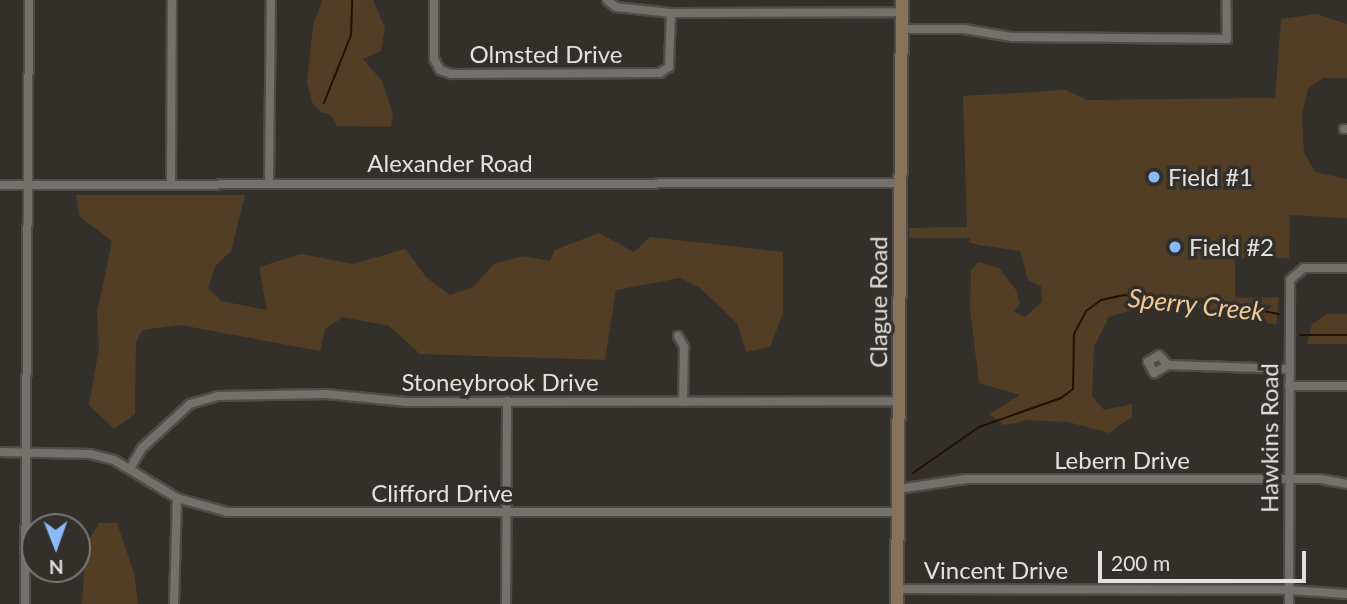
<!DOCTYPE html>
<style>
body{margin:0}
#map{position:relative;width:1347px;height:604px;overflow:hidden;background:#33302c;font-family:Lato,sans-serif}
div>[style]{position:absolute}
.green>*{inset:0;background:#523e25}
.stream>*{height:2px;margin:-1px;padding:0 1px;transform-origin:1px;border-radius:1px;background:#221301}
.roads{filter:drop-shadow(2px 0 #4f4c49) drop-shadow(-2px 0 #4f4c49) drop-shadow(0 2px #4f4c49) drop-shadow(0 -2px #4f4c49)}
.minor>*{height:8px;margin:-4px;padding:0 4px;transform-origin:4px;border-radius:4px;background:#74706b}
.secondary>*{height:12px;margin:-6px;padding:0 6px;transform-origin:6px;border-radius:6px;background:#857258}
.dots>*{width:19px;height:19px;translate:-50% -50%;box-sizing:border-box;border:4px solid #33302c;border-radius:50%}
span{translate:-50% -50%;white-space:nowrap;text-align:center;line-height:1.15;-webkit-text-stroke:7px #33302c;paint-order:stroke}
.street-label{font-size:24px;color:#e3e1df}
.poi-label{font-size:24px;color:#e3e1df}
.left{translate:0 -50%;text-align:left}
.water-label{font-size:26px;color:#f2c995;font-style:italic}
.north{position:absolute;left:21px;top:513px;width:70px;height:70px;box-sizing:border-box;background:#33302c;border:2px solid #797774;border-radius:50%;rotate:179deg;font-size:19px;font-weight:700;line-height:28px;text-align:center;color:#e3e1df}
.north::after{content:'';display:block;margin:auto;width:24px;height:32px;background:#8cb9fc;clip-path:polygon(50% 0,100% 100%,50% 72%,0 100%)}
.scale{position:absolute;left:1098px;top:551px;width:208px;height:32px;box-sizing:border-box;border:4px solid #e3e1df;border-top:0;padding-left:9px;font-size:21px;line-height:24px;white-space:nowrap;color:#e3e1df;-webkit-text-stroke:5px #33302c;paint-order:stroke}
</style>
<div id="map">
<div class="green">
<div style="clip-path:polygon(322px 0,373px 0,385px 28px,381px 51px,363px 59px,382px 81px,393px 114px,391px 127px,337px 126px,330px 114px,320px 112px,312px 102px,307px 83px,313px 26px)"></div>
<div style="clip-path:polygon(1316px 14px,1347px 24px,1347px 78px,1324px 78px,1308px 88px,1302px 116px,1304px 152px,1315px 172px,1347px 179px,1347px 218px,1290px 215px,1289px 258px,1235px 259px,1235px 298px,1279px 297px,1276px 325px,1189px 306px,1146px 306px,1109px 317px,1094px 346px,1092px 396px,1104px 410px,1132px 404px,1132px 417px,1109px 433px,1068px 422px,1028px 420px,1004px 425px,989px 414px,1020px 395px,979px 383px,970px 309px,971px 270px,978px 262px,999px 268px,1016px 290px,1020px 303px,1014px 312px,1025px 317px,1042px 302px,1041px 286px,1028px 280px,1020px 251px,979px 245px,968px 242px,971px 238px,909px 238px,909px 228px,967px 227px,963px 96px,1065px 90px,1087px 100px,1275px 98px,1281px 19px)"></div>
<div style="clip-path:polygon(76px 195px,245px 195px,231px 251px,215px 266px,208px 288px,221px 301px,267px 310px,259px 267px,301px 254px,353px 264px,405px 249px,427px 278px,450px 295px,473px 287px,494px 264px,524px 256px,550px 261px,555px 250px,599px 233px,634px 252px,650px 237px,783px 252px,783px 313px,770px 347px,746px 352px,737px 323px,699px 287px,680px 278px,616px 290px,605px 360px,420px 354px,389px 326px,343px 317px,325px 329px,320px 351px,180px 325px,142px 330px,136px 342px,135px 414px,114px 429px,89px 405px,99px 348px,97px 313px,112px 241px,79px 216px)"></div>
<div style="clip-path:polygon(1327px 314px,1347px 314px,1347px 344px,1307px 344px,1312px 324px)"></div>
<div style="clip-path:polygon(99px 523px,117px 523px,134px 573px,138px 604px,82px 604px,86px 545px)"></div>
</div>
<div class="stream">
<div style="left:324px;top:103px;width:73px;rotate:-68.3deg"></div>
<div style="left:351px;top:35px;width:35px;rotate:-88deg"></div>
<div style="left:1300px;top:335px;width:47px"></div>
<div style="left:913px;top:473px;width:80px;rotate:-34.9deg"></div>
<div style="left:979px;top:427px;width:87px;rotate:-19.5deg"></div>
<div style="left:1061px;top:398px;width:15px;rotate:-37deg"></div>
<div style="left:1073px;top:389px;width:55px;rotate:-89deg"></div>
<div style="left:1074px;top:334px;width:26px;rotate:-62deg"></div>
<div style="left:1086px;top:311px;width:19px;rotate:-36deg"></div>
<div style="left:1101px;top:300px;width:24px;rotate:-12deg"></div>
<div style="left:1124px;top:295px;width:90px;rotate:4.4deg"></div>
<div style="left:1214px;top:302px;width:66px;rotate:10.5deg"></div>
</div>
<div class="roads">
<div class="minor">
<div style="left:434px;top:0;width:59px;rotate:90deg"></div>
<div style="left:434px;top:59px;width:13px;rotate:61deg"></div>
<div style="left:440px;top:70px;width:12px;rotate:20deg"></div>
<div style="left:451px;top:74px;width:209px;rotate:-0.3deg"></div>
<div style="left:660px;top:73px;width:11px;rotate:-34deg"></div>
<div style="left:669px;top:67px;width:54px;rotate:-87.9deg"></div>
<div style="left:607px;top:0;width:11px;rotate:38deg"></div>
<div style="left:616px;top:7px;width:55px;rotate:6.2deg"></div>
<div style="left:671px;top:13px;width:231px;rotate:-0.2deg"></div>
<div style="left:902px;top:29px;width:62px"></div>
<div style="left:964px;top:29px;width:49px;rotate:9.5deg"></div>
<div style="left:1012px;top:37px;width:215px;rotate:0.5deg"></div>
<div style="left:1227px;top:39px;width:39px;rotate:-91deg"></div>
<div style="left:1344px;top:129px;width:3px"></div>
<div style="left:269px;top:182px;width:182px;rotate:-89.4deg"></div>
<div style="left:171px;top:183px;width:183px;rotate:-89.7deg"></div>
<div style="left:0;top:185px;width:899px;rotate:-0.13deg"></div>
<div style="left:678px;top:336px;width:13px;rotate:61deg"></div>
<div style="left:684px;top:347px;width:55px;rotate:91deg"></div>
<div style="left:1168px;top:365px;width:13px;rotate:-132deg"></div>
<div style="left:1159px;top:355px;width:13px;rotate:148deg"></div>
<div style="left:1148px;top:362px;width:13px;rotate:61deg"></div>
<div style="left:1154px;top:373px;width:16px;rotate:-30deg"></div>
<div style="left:1168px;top:365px;width:121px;rotate:1.9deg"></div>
<div style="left:1289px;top:386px;width:58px"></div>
<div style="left:0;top:452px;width:90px;rotate:1.3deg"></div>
<div style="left:90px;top:454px;width:25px;rotate:14deg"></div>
<div style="left:114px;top:460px;width:74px;rotate:31.1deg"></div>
<div style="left:177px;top:498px;width:52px;rotate:15.6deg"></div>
<div style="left:227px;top:512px;width:670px"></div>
<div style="left:131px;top:467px;width:22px;rotate:-60deg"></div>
<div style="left:142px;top:448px;width:65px;rotate:-42.5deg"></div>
<div style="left:190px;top:404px;width:29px;rotate:-16deg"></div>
<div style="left:218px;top:396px;width:108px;rotate:-1.1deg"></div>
<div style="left:326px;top:394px;width:81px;rotate:5.6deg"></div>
<div style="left:407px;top:402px;width:492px;rotate:-0.1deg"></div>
<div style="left:898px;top:489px;width:69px;rotate:-8.4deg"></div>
<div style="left:966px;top:479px;width:354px"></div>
<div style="left:1320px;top:479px;width:27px;rotate:10deg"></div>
<div style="left:897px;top:589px;width:392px;rotate:0.1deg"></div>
<div style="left:1289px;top:590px;width:58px;rotate:3.9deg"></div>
<div style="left:25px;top:604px;width:604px;rotate:-89.62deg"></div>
<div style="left:174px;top:604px;width:106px;rotate:-88.4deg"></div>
<div style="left:506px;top:604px;width:203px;rotate:-89.7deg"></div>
<div style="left:1289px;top:604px;width:324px;rotate:-89.8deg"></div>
<div style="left:1290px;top:280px;width:18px;rotate:-41deg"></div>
<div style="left:1304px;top:268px;width:43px"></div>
</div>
<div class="secondary">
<div style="left:897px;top:604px;width:604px;rotate:-89.53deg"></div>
</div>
</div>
<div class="dots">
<div style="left:1154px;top:177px;background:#8cb9fc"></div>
<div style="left:1175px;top:247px;background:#8cb9fc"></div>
</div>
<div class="street-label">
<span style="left:546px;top:54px">Olmsted Drive</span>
<span style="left:450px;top:163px">Alexander Road</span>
<span style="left:878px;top:302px;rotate:-90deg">Clague Road</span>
<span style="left:500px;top:382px">Stoneybrook Drive</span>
<span style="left:1269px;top:438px;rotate:-90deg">Hawkins Road</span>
<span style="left:1122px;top:460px">Lebern Drive</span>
<span style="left:442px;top:493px">Clifford Drive</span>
<span style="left:996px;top:570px">Vincent Drive</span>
</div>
<div class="poi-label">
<span class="left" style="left:1168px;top:177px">Field #1</span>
<span class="left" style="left:1189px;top:247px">Field #2</span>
</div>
<div class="water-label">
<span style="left:1196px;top:305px;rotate:6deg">Sperry Creek</span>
</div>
<div class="north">N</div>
<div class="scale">200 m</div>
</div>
